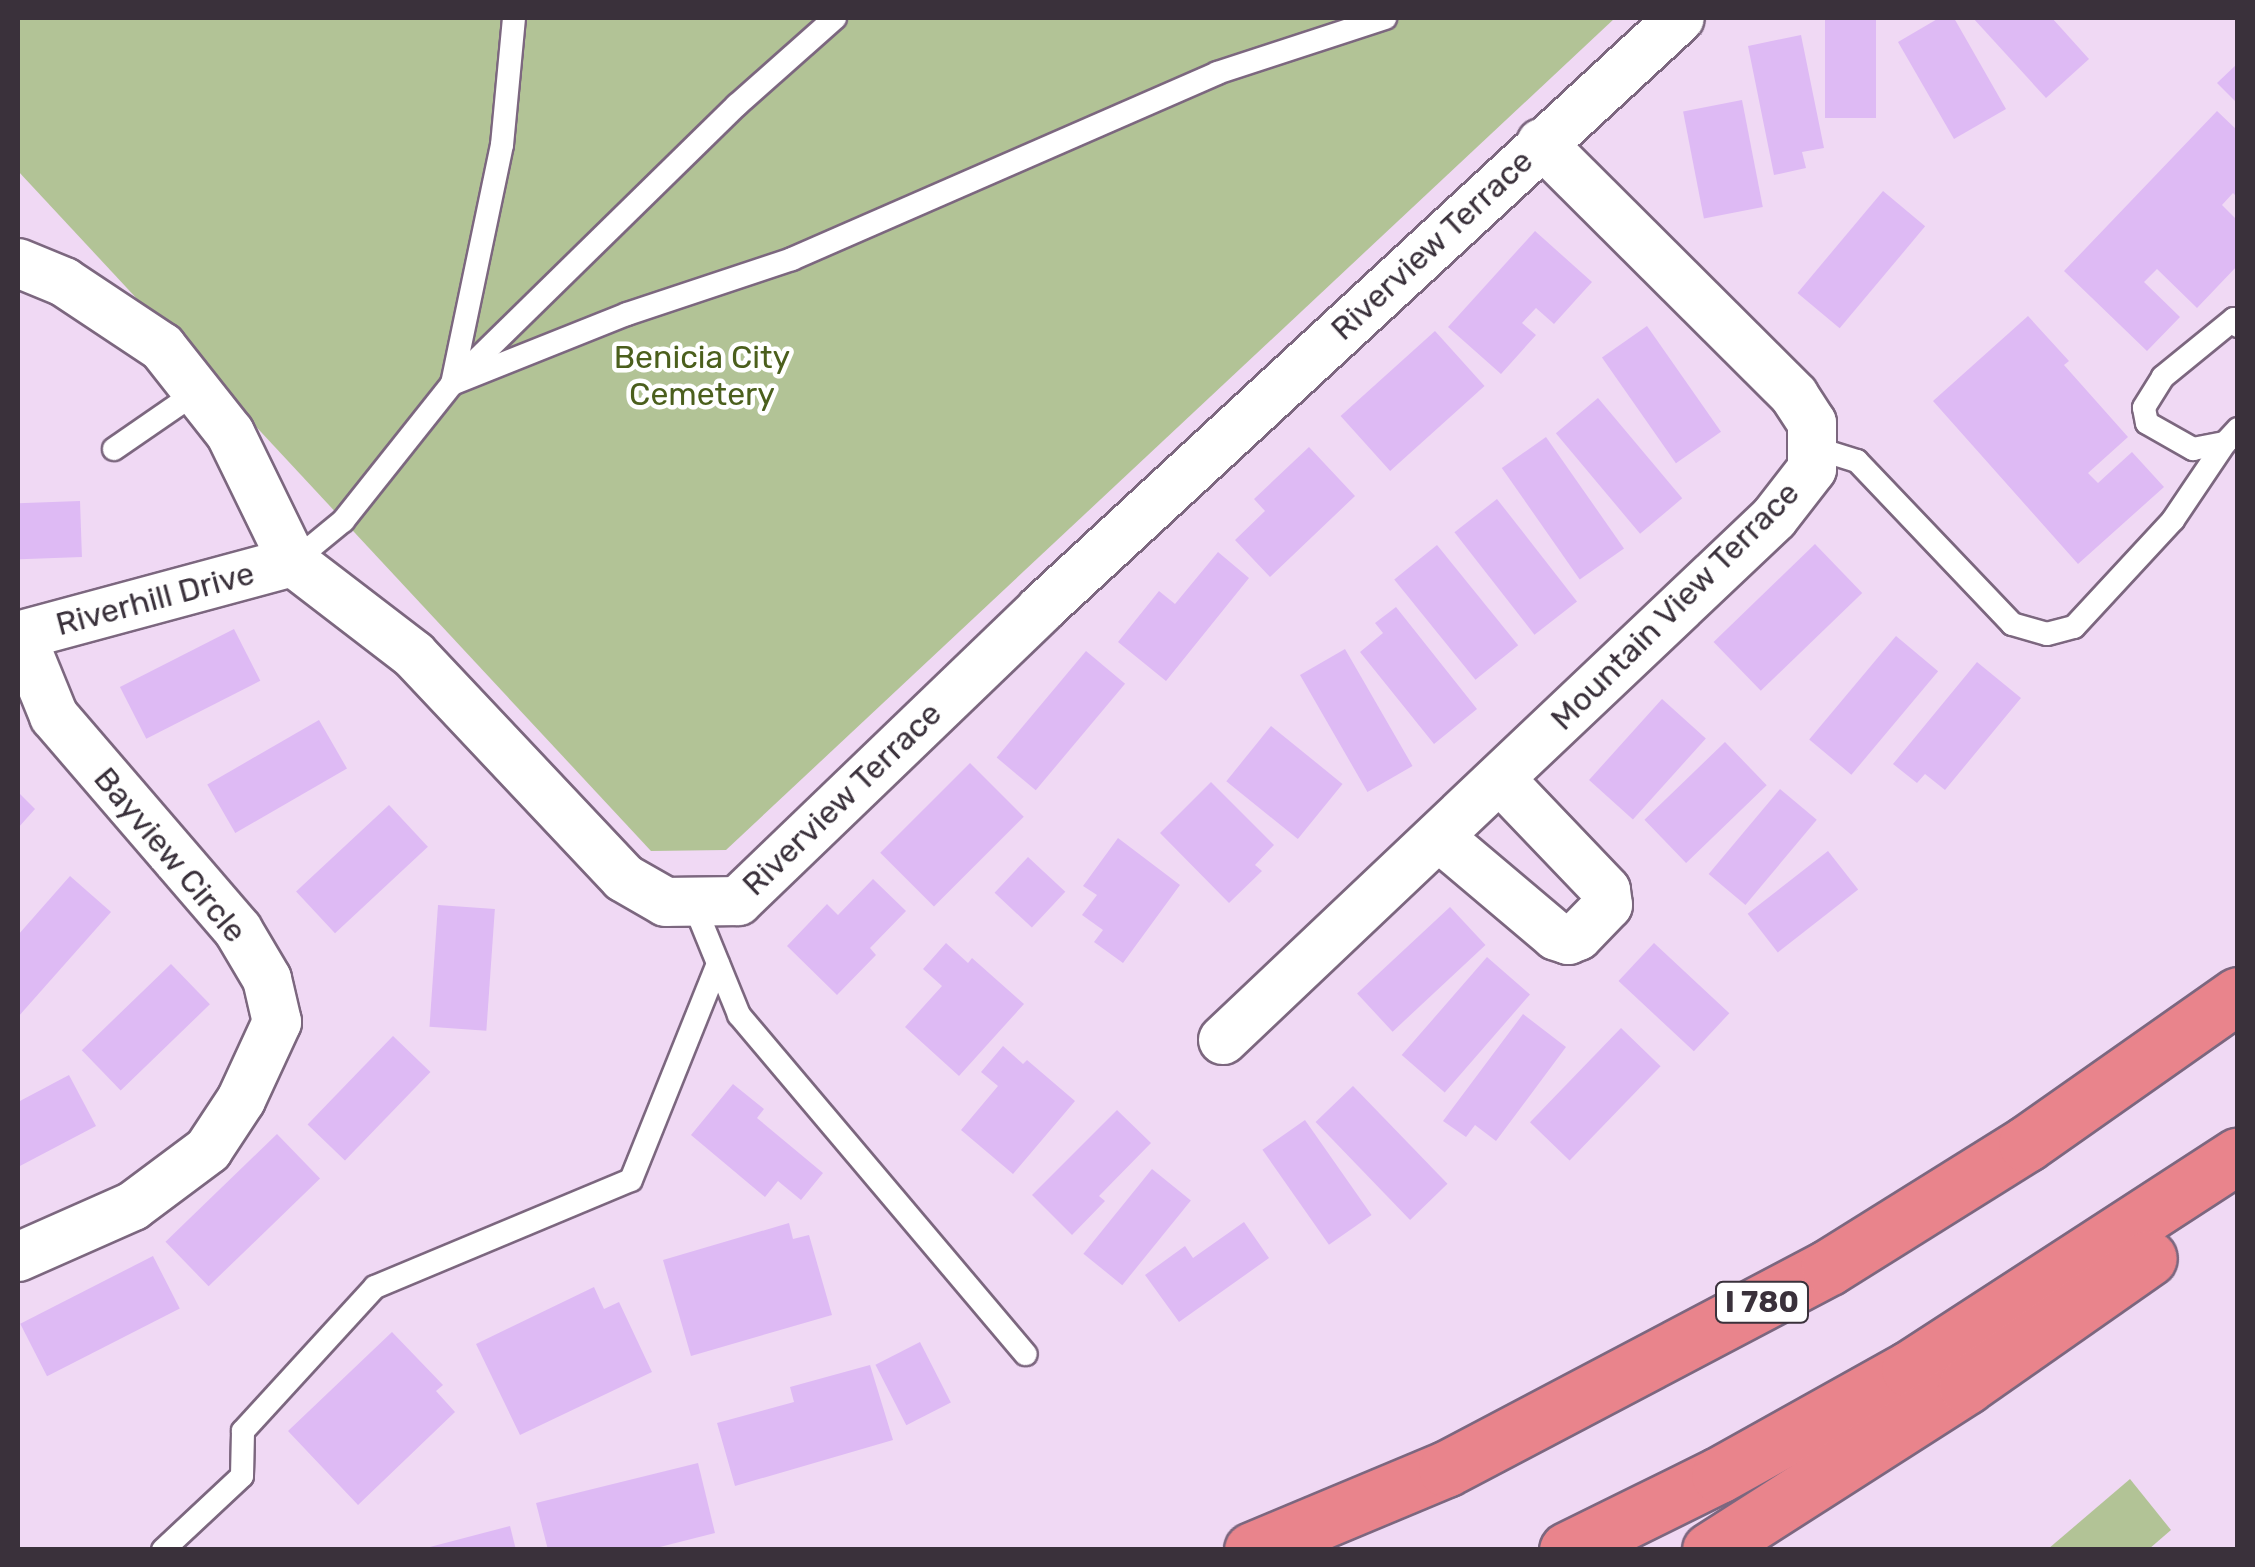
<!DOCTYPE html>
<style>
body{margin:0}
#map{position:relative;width:2255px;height:1567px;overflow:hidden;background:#f0d9f4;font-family:Rubik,sans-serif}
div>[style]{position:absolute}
.green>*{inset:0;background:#b2c396}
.building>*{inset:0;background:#debaf4;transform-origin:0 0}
.roads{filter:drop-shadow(2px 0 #7c677f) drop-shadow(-2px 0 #7c677f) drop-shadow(0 2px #7c677f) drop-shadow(0 -2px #7c677f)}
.lane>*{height:22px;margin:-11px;padding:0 11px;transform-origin:11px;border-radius:11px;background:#fff}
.street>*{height:48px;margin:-24px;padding:0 24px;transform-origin:24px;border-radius:24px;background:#fff}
.highway>*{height:55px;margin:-27.5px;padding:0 27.5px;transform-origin:27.5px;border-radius:27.5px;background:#e9848c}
span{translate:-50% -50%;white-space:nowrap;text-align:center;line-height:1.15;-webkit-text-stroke:9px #fff;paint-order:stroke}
.shield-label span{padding:2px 8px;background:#fff;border:2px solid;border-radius:8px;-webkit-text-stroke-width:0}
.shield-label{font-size:30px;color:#3a313b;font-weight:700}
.street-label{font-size:32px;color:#3a313b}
.park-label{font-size:32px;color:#4b5f1d}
.frame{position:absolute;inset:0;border:20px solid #3a313b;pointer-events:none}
</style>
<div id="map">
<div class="green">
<div style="clip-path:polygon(18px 18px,1615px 18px,726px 850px,651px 851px,18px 171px)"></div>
<div style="clip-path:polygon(2130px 1479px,2171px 1530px,2149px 1549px,2048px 1549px)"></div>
</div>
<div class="building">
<div style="left:1825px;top:18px;width:51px;height:100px"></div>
<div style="clip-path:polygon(1939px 18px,1954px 18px,2006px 109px,1954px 139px,1898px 42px)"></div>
<div style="clip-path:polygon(1973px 18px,2052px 18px,2089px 59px,2046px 98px)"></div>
<div style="clip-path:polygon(1801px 35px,1824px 148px,1802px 152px,1806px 168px,1774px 175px,1748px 46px)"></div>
<div style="clip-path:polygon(2238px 63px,2238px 104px,2217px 83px)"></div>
<div style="left:1742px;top:100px;width:109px;height:60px;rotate:79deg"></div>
<div style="clip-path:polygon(2217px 111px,2238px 131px,2238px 198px,2233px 193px,2222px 205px,2238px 221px,2238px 265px,2197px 308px,2157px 269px,2144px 282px,2180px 317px,2147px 351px,2064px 271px)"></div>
<div style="left:1883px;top:191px;width:55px;height:133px;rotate:40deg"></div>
<div style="clip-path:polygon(1535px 231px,1592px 282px,1554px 324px,1536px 308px,1522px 323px,1536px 335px,1501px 374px,1448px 327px)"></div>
<div style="clip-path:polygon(2028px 316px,2069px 361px,2064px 365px,2128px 437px,2088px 473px,2098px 483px,2132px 452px,2164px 487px,2078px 564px,1933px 401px)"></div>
<div style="left:1647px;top:326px;width:129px;height:55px;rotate:55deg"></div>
<div style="left:1435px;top:331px;width:74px;height:127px;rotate:48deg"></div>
<div style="left:1598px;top:398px;width:131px;height:55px;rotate:50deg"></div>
<div style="left:1546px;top:437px;width:136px;height:54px;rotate:55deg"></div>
<div style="clip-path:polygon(1309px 447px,1355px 496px,1270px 577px,1235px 540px,1265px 511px,1254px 499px)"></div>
<div style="left:1497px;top:499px;width:130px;height:54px;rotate:52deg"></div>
<div style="left:80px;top:501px;width:56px;height:62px;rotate:88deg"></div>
<div style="left:1815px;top:544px;width:68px;height:141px;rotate:46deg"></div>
<div style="left:1437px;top:545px;width:129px;height:55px;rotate:51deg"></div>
<div style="clip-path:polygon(1218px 552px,1249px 578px,1166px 681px,1118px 642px,1159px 591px,1175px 604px)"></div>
<div style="clip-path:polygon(1396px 607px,1477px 709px,1434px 744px,1360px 652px,1383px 633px,1375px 623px)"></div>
<div style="left:234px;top:629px;width:58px;height:128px;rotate:63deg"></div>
<div style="left:1896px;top:636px;width:55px;height:135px;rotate:40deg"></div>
<div style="left:1345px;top:649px;width:135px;height:52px;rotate:60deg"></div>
<div style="left:1086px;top:651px;width:51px;height:139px;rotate:40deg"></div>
<div style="clip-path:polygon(1977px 662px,2021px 698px,1945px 790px,1925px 774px,1917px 783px,1893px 764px)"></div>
<div style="left:1662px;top:699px;width:59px;height:109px;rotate:42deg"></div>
<div style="left:319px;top:720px;width:56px;height:129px;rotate:60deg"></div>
<div style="left:1271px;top:726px;width:92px;height:71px;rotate:39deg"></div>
<div style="left:1725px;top:742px;width:60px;height:112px;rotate:46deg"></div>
<div style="left:970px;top:763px;width:76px;height:127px;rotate:45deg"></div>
<div style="clip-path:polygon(1211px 782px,1274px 845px,1255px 865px,1262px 871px,1229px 903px,1160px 833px)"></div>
<div style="left:1780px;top:789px;width:48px;height:111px;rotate:40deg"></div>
<div style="clip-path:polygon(18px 792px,35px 809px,18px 828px)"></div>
<div style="left:389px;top:805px;width:57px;height:127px;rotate:47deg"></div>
<div style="clip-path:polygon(1118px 838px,1180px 885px,1123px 963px,1094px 942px,1103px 930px,1082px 915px,1097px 895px,1083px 886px)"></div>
<div style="left:1828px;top:851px;width:49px;height:102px;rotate:52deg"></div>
<div style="left:1028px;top:857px;width:51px;height:49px;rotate:43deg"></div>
<div style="clip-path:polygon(70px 876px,111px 912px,18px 1017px,18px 935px)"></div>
<div style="clip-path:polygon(873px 879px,906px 911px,870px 948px,876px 955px,837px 995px,787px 946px,827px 904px,838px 915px)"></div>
<div style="left:438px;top:905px;width:57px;height:122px;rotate:4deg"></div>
<div style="left:1450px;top:907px;width:52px;height:127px;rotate:47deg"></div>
<div style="clip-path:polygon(946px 943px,968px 963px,972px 958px,1024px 1004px,959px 1076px,905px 1027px,942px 986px,923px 969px)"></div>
<div style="left:1654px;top:943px;width:103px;height:52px;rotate:43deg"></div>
<div style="left:1487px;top:957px;width:57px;height:130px;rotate:41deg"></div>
<div style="left:171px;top:964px;width:56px;height:124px;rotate:46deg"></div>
<div style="clip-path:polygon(1523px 1014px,1566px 1047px,1496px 1141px,1475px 1125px,1466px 1137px,1443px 1121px)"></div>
<div style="left:1621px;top:1028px;width:55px;height:131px;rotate:44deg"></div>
<div style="left:393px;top:1036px;width:52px;height:123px;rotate:44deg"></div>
<div style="clip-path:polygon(1003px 1046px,1023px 1064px,1027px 1060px,1075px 1101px,1013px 1174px,961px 1130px,998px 1086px,981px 1072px)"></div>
<div style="clip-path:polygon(69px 1075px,96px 1126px,18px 1167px,18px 1102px)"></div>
<div style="clip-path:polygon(733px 1084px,764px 1109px,757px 1118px,823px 1173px,801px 1200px,778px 1181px,765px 1197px,691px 1135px)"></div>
<div style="left:1353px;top:1086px;width:136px;height:52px;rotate:46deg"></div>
<div style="clip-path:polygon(1117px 1110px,1151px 1143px,1099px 1196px,1105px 1201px,1072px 1235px,1032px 1195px)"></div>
<div style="left:1305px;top:1120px;width:116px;height:52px;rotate:55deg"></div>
<div style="left:277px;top:1134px;width:62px;height:155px;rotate:46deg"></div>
<div style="left:1152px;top:1169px;width:50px;height:109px;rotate:39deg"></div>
<div style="clip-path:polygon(1244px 1222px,1269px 1258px,1179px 1322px,1145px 1275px,1185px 1246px,1193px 1258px)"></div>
<div style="clip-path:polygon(789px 1223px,793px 1239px,809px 1235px,832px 1315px,691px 1356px,663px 1260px)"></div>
<div style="left:153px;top:1256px;width:59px;height:149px;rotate:63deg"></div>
<div style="clip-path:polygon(594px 1287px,604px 1309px,619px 1302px,652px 1372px,520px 1435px,476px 1344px)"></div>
<div style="clip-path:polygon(392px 1332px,443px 1385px,436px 1391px,455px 1412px,358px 1505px,288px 1431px)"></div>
<div style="left:920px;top:1342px;width:68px;height:50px;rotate:63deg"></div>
<div style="clip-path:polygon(870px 1365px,893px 1440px,735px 1486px,717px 1423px,794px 1402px,790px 1387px)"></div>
<div style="clip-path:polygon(698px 1463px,715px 1533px,648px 1550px,548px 1550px,536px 1503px)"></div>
<div style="clip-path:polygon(510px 1526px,516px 1550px,426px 1550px,426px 1548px)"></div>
</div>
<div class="roads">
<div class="lane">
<div style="left:2238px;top:326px;width:8px;rotate:-120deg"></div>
<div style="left:2234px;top:319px;width:92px;rotate:140.8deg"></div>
<div style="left:2163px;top:377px;width:36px;rotate:122deg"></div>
<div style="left:2144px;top:408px;width:15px;rotate:79deg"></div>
<div style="left:2147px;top:423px;width:53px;rotate:29.5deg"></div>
<div style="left:2193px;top:449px;width:33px;rotate:-11deg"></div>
<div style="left:2225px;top:443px;width:19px;rotate:-47deg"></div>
<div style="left:452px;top:384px;width:188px;rotate:-21.8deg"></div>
<div style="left:627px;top:314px;width:174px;rotate:-18.4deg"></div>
<div style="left:792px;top:259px;width:464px;rotate:-23.6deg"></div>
<div style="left:1217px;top:73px;width:177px;rotate:-18.1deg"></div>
<div style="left:452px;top:384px;width:244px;rotate:-78.2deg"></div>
<div style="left:502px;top:145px;width:128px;rotate:-84.6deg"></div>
<div style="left:1812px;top:447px;width:47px;rotate:17.3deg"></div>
<div style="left:1857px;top:461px;width:225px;rotate:46.4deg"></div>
<div style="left:2012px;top:624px;width:36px;rotate:16deg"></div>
<div style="left:2047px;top:634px;width:28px;rotate:-15deg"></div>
<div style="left:2074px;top:627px;width:146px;rotate:-47.2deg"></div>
<div style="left:2173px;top:520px;width:93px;rotate:-56deg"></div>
<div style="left:114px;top:449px;width:102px;rotate:-34.6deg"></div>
<div style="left:293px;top:562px;width:65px;rotate:-39.4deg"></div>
<div style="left:343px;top:521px;width:175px;rotate:-51.5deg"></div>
<div style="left:452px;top:384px;width:399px;rotate:-44.4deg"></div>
<div style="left:737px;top:105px;width:131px;rotate:-41.6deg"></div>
<div style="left:693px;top:902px;width:122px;rotate:67.8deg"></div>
<div style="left:739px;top:1015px;width:444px;rotate:49.8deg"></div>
<div style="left:163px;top:1550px;width:108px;rotate:-43.1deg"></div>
<div style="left:242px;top:1476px;width:45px;rotate:-88.7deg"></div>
<div style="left:243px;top:1431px;width:195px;rotate:-47.5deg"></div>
<div style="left:375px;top:1287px;width:277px;rotate:-22.7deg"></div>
<div style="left:631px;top:1180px;width:233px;rotate:-68.1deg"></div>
</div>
<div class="street">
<div style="left:18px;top:263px;width:50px;rotate:22.4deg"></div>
<div style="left:64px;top:282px;width:118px;rotate:33.6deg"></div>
<div style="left:162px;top:347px;width:110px;rotate:51.7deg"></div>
<div style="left:230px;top:433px;width:144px;rotate:64deg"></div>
<div style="left:293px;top:562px;width:153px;rotate:37.5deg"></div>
<div style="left:414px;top:655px;width:306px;rotate:46.7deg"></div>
<div style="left:624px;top:878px;width:48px;rotate:29.7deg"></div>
<div style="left:666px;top:902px;width:72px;rotate:-0.8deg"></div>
<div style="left:738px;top:901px;width:421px;rotate:-43.9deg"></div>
<div style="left:1041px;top:609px;width:870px;rotate:-42.77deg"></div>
<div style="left:18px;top:636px;width:285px;rotate:-15.1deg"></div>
<div style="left:1439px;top:837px;width:153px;rotate:40.2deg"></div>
<div style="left:1556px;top:936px;width:13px;rotate:18deg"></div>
<div style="left:1568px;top:940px;width:11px;rotate:-22deg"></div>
<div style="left:1578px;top:936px;width:43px;rotate:-45.9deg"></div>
<div style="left:1608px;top:905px;width:15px;rotate:-98deg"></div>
<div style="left:1606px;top:890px;width:153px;rotate:-133.7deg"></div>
<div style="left:1223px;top:1040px;width:759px;rotate:-43.45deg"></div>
<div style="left:1774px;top:518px;width:62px;rotate:-52.2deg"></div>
<div style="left:1812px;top:469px;width:46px;rotate:-90deg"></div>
<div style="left:1812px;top:423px;width:33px;rotate:-123deg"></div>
<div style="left:1794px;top:395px;width:357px;rotate:-135.1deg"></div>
<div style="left:18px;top:1257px;width:126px;rotate:-23.9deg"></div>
<div style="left:133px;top:1206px;width:94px;rotate:-36.7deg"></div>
<div style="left:208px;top:1150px;width:60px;rotate:-56.6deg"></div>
<div style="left:241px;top:1100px;width:86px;rotate:-65.2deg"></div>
<div style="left:277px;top:1022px;width:44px;rotate:-103.1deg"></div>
<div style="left:267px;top:979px;width:57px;rotate:-120.6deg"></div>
<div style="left:238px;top:930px;width:282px;rotate:-130.7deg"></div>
<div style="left:54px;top:716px;width:87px;rotate:-112.2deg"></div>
</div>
<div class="highway">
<div style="left:1252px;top:1550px;width:210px;rotate:-22.7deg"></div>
<div style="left:1446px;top:1469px;width:433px;rotate:-27.8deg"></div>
<div style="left:1829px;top:1267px;width:232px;rotate:-32deg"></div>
<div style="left:2026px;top:1144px;width:259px;rotate:-35.1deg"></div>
<div style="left:1567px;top:1550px;width:169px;rotate:-26.3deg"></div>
<div style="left:1719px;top:1475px;width:218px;rotate:-29.2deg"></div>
<div style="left:1909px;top:1369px;width:392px;rotate:-33deg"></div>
<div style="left:1710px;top:1550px;width:304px;rotate:-32.6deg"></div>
<div style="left:1966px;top:1386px;width:223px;rotate:-35deg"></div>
</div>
</div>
<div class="shield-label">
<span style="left:1762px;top:1302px">I 780</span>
</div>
<div class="street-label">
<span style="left:1432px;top:245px;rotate:-43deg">Riverview Terrace</span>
<span style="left:155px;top:599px;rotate:-15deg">Riverhill Drive</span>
<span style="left:1675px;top:606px;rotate:-45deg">Mountain View Terrace</span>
<span style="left:842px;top:799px;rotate:-44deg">Riverview Terrace</span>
<span style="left:170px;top:855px;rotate:50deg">Bayview Circle</span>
</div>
<div class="park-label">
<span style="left:702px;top:376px">Benicia City<br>Cemetery</span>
</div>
<div class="frame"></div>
</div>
